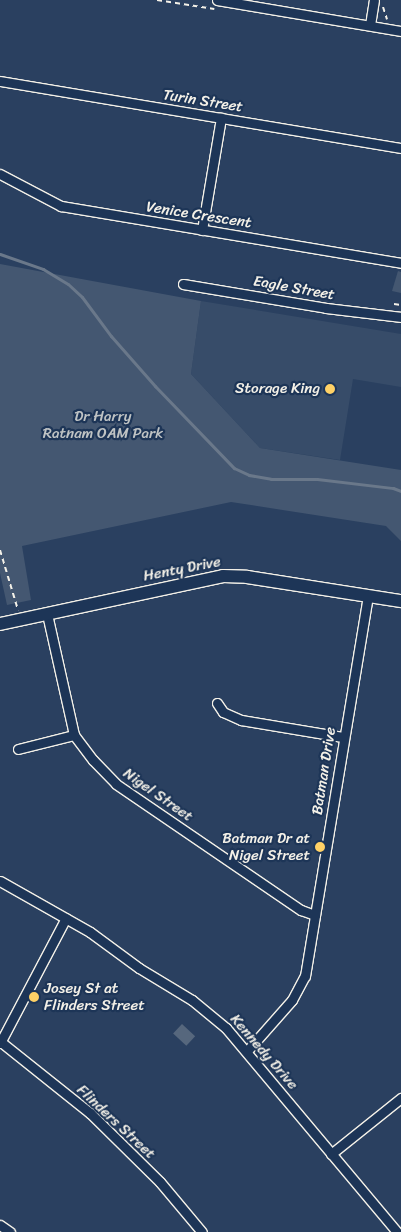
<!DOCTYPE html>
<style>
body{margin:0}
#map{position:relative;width:401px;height:1232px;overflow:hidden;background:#2a4060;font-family:Sriracha,sans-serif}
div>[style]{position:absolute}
.built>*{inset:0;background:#374c69}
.green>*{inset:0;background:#445771}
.stream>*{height:3px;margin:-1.5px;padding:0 1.5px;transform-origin:1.5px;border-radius:1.5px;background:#6a788a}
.building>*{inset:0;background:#56677d;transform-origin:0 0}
.path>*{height:2px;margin-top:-1px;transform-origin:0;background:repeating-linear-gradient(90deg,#f4f1e8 0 5px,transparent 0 9px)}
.roads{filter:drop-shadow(1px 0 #f4f1e8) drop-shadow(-1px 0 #f4f1e8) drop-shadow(0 1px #f4f1e8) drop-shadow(0 -1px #f4f1e8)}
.street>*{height:9px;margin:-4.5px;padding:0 4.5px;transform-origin:4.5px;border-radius:4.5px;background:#1d3557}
.secondary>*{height:12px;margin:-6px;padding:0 6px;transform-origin:6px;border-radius:6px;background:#1d3557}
.dots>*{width:14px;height:14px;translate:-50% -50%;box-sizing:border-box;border:2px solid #1d3557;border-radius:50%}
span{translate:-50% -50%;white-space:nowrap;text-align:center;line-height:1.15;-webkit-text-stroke:4.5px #1d3557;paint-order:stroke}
.street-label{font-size:15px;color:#f4f1e8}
.poi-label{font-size:15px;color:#f4f1e8}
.right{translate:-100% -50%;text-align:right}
.left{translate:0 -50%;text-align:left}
.park-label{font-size:15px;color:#bfc3c4}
</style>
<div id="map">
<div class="built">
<div style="clip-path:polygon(201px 301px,401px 334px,401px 387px,353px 379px,340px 460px,260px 448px,191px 374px)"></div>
</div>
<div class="green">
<div style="clip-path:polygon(0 264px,201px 301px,191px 374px,260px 448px,401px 470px,401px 541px,386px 526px,231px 502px,22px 546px,31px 600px,7px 605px,0 573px)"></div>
<div style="clip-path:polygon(398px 271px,401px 272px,401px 293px,392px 291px)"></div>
</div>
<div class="stream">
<div style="left:0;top:254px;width:46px;rotate:19.2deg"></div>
<div style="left:43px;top:269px;width:29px;rotate:31deg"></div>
<div style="left:68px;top:284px;width:19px;rotate:43deg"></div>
<div style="left:82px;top:297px;width:49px;rotate:53.4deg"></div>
<div style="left:111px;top:336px;width:67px;rotate:48.7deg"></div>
<div style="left:155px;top:386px;width:114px;rotate:46.1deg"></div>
<div style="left:234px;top:468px;width:17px;rotate:25deg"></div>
<div style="left:249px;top:475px;width:22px;rotate:10deg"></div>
<div style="left:271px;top:479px;width:46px"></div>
<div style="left:317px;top:479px;width:77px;rotate:6.8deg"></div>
<div style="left:393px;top:488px;width:9px;rotate:21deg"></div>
</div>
<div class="building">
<div style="left:182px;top:1024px;width:18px;height:13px;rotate:43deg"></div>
</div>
<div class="path">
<div style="left:157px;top:0;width:58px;rotate:9deg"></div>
<div style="left:383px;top:7px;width:13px;rotate:72deg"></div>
<div style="left:214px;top:215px;width:10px;rotate:53deg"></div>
<div style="left:394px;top:304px;width:7px;rotate:8deg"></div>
<div style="left:0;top:550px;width:63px;rotate:73.3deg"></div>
</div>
<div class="roads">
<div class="street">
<div style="left:217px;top:0;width:187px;rotate:9.6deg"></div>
<div style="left:370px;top:25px;width:25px;rotate:-81deg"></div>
<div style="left:0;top:81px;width:407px;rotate:9.5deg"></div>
<div style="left:0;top:174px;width:69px;rotate:27.7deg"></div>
<div style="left:61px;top:206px;width:345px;rotate:9.5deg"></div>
<div style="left:202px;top:230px;width:114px;rotate:-80.4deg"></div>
<div style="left:183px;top:284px;width:145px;rotate:9.5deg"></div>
<div style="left:326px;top:308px;width:76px;rotate:6.8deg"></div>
<div style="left:47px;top:614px;width:124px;rotate:77.4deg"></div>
<div style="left:74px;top:735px;width:31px;rotate:53deg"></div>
<div style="left:93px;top:760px;width:33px;rotate:46deg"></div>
<div style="left:116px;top:784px;width:224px;rotate:34.3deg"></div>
<div style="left:301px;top:910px;width:15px;rotate:20deg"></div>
<div style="left:217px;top:703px;width:11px;rotate:56deg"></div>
<div style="left:223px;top:712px;width:20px;rotate:24deg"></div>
<div style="left:241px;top:720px;width:103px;rotate:9.5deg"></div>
<div style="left:18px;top:749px;width:58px;rotate:-14deg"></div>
<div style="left:0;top:881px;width:103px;rotate:29.5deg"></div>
<div style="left:90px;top:932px;width:61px;rotate:36.3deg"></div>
<div style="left:139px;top:968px;width:62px;rotate:31.1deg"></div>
<div style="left:192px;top:1000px;width:44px;rotate:39.5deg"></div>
<div style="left:226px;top:1028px;width:266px;rotate:50deg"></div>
<div style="left:1px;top:1042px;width:114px;rotate:38.6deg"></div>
<div style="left:90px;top:1113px;width:98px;rotate:44.6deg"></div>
<div style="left:160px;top:1182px;width:65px;rotate:50deg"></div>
<div style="left:0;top:1043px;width:141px;rotate:-62.2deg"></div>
<div style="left:247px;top:1051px;width:68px;rotate:-48.6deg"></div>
<div style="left:292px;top:1000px;width:27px;rotate:-62deg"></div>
<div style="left:305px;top:976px;width:386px;rotate:-80.6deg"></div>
<div style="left:331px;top:1154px;width:90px;rotate:-38.7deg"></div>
<div style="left:0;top:1225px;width:12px;rotate:35deg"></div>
</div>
<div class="secondary">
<div style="left:0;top:624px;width:228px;rotate:-12.1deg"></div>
<div style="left:223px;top:576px;width:24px;rotate:2deg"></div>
<div style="left:247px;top:577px;width:156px;rotate:8.9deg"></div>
</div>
</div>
<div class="dots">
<div style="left:330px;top:389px;background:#ffd166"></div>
<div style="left:320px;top:847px;background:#ffd166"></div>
<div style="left:34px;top:997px;background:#ffd166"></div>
</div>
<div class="street-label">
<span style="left:203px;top:101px;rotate:9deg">Turin Street</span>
<span style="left:199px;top:215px;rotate:9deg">Venice Crescent</span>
<span style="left:294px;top:288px;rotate:10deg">Eagle Street</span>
<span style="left:182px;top:569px;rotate:-11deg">Henty Drive</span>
<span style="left:324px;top:771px;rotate:-81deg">Batman Drive</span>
<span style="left:158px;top:795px;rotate:35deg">Nigel Street</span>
<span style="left:264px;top:1052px;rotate:49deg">Kennedy Drive</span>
<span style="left:116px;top:1122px;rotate:43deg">Flinders Street</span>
</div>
<div class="poi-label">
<span class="right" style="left:320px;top:389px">Storage King</span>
<span class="right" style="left:310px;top:847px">Batman Dr at<br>Nigel Street</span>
<span class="left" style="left:44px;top:997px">Josey St at<br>Flinders Street</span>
</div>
<div class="park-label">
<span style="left:103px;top:425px">Dr Harry<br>Ratnam OAM Park</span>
</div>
</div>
